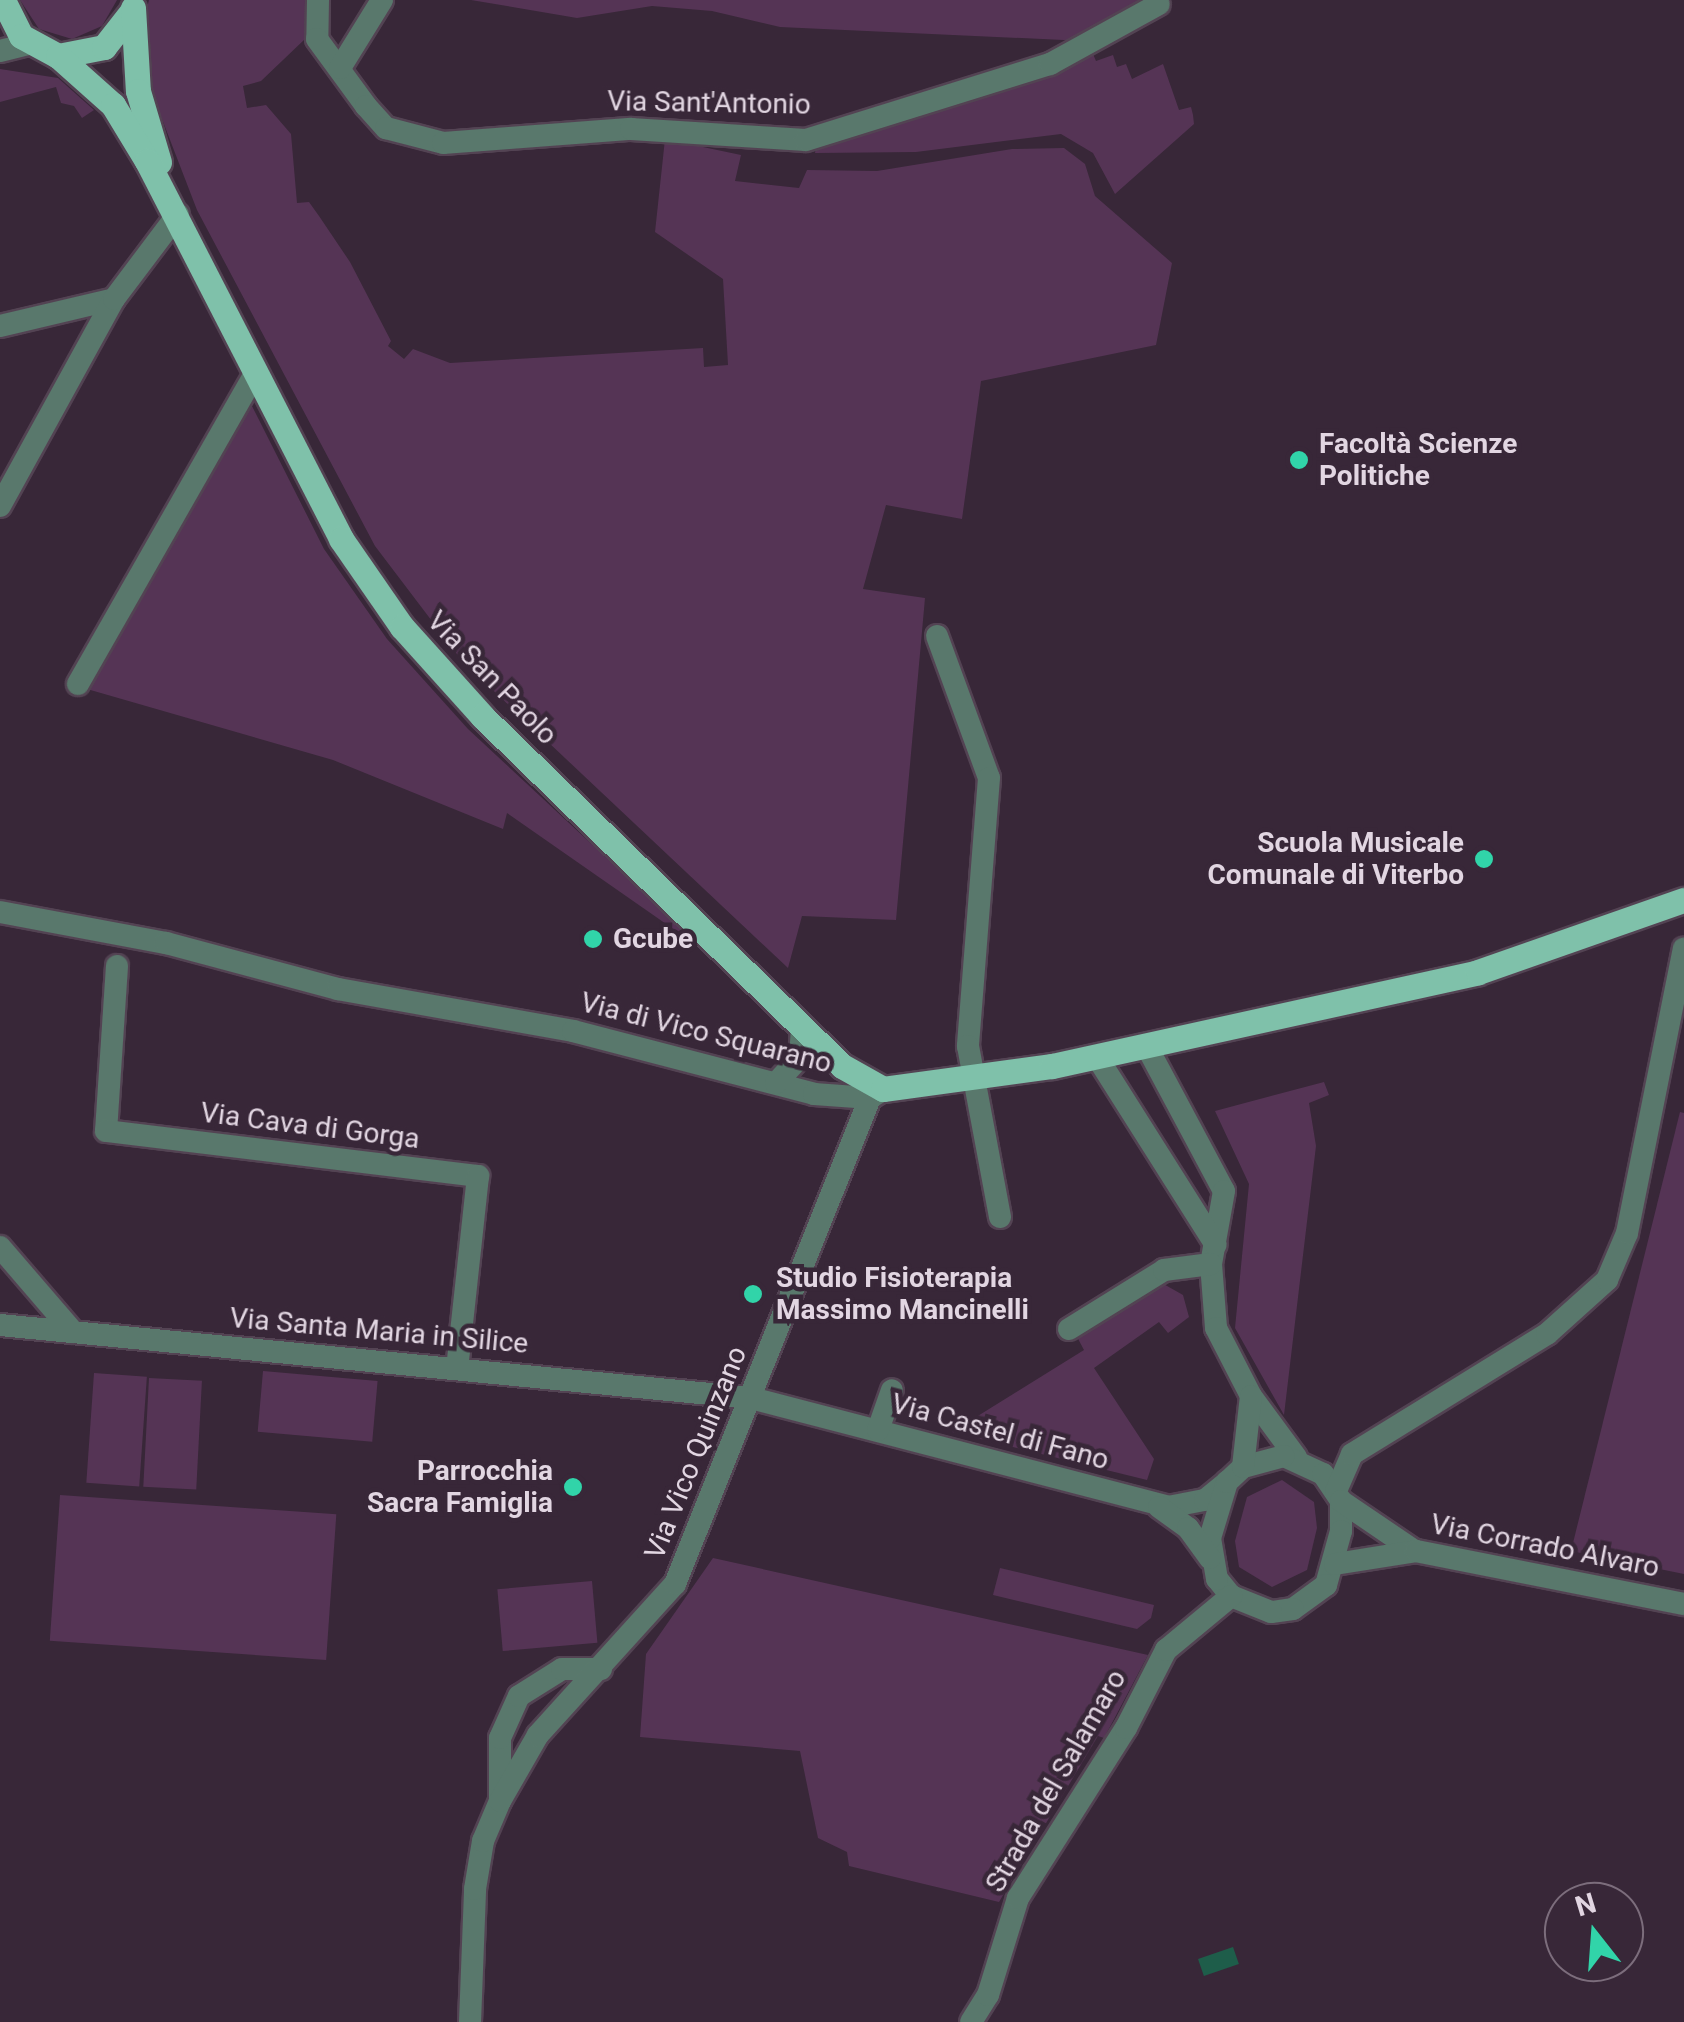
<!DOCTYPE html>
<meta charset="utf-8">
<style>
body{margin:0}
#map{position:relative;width:1684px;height:2022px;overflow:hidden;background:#382738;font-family:Roboto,sans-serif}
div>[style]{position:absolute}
.green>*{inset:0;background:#553455;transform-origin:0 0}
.water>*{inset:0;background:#1e5d4a;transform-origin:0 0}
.roads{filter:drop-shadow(2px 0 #534353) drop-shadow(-2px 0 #534353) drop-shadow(0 2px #534353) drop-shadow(0 -2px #534353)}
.minor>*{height:22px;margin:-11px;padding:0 11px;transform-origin:11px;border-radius:11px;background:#59786c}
.major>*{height:25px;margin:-12.5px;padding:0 12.5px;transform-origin:12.5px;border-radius:12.5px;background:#7fc1aa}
.dots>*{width:28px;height:28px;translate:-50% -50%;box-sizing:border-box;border:5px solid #382738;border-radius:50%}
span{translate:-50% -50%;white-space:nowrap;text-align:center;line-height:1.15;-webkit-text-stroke:9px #382738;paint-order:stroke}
.street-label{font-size:28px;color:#e2d6e2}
.poi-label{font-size:28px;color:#e2d6e2;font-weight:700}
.left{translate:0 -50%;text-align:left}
.right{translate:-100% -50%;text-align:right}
.north{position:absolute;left:1544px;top:1882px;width:100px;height:100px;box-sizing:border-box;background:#382738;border:2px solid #7c6d7c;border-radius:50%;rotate:343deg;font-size:28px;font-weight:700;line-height:40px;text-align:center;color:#e2d6e2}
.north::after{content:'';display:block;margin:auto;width:35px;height:45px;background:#31d4a9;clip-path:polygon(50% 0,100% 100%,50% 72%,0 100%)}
</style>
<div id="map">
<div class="green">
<div style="clip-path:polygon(20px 0,117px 0,102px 26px,72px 39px,39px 29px)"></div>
<div style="clip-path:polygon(149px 0,307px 0,305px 39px,261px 81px,243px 86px,247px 108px,266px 105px,291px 134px,297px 203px,309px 202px,319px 216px,350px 262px,391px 341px,388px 346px,404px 359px,413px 349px,450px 363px,703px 348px,704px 367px,728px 365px,723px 279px,655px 232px,665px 139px,741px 155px,735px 181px,799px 188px,807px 170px,877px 171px,1012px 149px,1064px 148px,1085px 164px,1095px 196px,1172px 263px,1156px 345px,981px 381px,962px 519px,886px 505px,863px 589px,925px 598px,896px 920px,802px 916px,788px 968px,463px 662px,375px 546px,197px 210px,150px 88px,144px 20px)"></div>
<div style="clip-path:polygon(471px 0,1152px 0,1085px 41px,780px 27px,712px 11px,652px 6px,577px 18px)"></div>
<div style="clip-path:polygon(1093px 54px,1096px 61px,1113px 55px,1117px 67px,1126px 64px,1132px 79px,1163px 64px,1179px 110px,1191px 107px,1193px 115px,1194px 124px,1115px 194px,1093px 153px,1061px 134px,916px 152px,815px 153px,816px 146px)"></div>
<div style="clip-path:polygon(0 69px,58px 78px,94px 110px,82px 118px,74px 106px,61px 103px,56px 87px,0 102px)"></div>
<div style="clip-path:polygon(250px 402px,324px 549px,387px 639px,468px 729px,712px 956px,507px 813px,503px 829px,333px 760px,87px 689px)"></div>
<div style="clip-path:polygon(1324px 1082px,1329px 1095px,1309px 1103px,1316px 1146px,1284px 1415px,1235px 1328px,1249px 1184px,1215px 1111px)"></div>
<div style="clip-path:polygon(1680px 1112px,1684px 1113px,1684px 1574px,1571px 1551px)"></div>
<div style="clip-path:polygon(1160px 1282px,1183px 1295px,1189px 1317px,1168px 1333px,1159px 1322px,1094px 1368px,1154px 1459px,1147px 1480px,952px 1432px,1084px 1350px,1076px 1335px)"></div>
<div style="left:263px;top:1371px;width:115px;height:61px;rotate:5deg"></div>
<div style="left:94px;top:1373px;width:53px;height:110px;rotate:4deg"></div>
<div style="left:149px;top:1378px;width:53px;height:109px;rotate:3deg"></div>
<div style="clip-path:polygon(1282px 1480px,1314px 1502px,1317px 1528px,1307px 1570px,1272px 1587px,1239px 1567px,1235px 1541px,1247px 1497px)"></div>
<div style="left:60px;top:1495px;width:277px;height:146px;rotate:4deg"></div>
<div style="clip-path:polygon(713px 1558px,1148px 1655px,1104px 1738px,1098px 1736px,999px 1902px,849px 1866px,847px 1852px,818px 1838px,800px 1751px,640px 1737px,646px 1654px)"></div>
<div style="clip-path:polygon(1000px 1568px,1154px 1605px,1151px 1618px,1137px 1629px,993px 1595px)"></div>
<div style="left:592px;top:1581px;width:62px;height:95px;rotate:85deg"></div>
</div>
<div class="water">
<div style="left:1233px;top:1947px;width:18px;height:37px;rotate:71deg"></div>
</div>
<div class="roads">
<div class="minor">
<div style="left:318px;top:0;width:39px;rotate:91deg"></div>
<div style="left:317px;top:39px;width:83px;rotate:53.8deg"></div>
<div style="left:366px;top:106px;width:30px;rotate:48deg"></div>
<div style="left:386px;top:128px;width:59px;rotate:14.7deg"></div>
<div style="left:443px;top:143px;width:189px;rotate:-4.3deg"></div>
<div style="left:631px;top:129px;width:175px;rotate:3.6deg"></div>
<div style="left:806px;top:140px;width:256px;rotate:-17.3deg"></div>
<div style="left:1050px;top:64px;width:124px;rotate:-28.8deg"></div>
<div style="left:0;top:51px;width:30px;rotate:-14deg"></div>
<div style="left:340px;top:68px;width:80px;rotate:-58.3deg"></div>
<div style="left:0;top:326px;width:117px;rotate:-13.3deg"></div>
<div style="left:0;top:506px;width:236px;rotate:-61.2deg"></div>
<div style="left:114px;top:299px;width:106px;rotate:-53deg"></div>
<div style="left:937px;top:636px;width:151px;rotate:69.9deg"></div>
<div style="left:989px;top:778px;width:269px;rotate:94.5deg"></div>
<div style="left:968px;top:1046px;width:174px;rotate:79.4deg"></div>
<div style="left:78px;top:684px;width:359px;rotate:-60.3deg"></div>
<div style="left:0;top:912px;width:169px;rotate:10.6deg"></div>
<div style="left:166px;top:943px;width:178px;rotate:15deg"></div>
<div style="left:338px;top:989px;width:239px;rotate:10.1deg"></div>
<div style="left:573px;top:1031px;width:249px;rotate:14.6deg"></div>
<div style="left:814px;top:1094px;width:56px;rotate:4.1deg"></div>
<div style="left:870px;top:1098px;width:13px;rotate:-32deg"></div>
<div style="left:117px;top:966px;width:165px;rotate:93.8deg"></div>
<div style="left:106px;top:1131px;width:375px;rotate:6.9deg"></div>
<div style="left:478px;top:1176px;width:194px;rotate:96.2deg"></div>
<div style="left:1147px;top:1047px;width:163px;rotate:61.9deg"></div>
<div style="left:1224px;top:1191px;width:74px;rotate:100.1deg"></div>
<div style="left:1211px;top:1264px;width:64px;rotate:85.5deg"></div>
<div style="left:1216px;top:1328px;width:76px;rotate:62.8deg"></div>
<div style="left:1251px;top:1396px;width:76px;rotate:53.6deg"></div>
<div style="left:1097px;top:1057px;width:222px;rotate:57.7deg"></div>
<div style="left:776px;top:1083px;width:35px;rotate:-47deg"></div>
<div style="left:800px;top:1057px;width:30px;rotate:-86deg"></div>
<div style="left:0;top:1247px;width:112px;rotate:49.3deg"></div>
<div style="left:0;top:1325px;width:755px;rotate:5.55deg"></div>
<div style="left:751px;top:1398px;width:431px;rotate:14.6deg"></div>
<div style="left:1168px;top:1507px;width:38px;rotate:-11deg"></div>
<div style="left:1205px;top:1500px;width:28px;rotate:-39deg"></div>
<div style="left:1069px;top:1329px;width:112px;rotate:-31.8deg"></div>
<div style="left:1164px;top:1270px;width:47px;rotate:-7.3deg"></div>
<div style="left:878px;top:1430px;width:42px;rotate:-70.7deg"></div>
<div style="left:1284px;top:1456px;width:43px;rotate:24.8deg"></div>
<div style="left:1323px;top:1474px;width:32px;rotate:56deg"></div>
<div style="left:1341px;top:1501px;width:30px;rotate:90deg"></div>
<div style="left:1341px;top:1531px;width:56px;rotate:105.5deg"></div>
<div style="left:1326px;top:1585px;width:41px;rotate:144deg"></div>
<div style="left:1293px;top:1609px;width:22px;rotate:172deg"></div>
<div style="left:1271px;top:1612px;width:43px;rotate:-158.2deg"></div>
<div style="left:1231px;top:1596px;width:22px;rotate:-129deg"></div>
<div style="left:1217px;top:1579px;width:42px;rotate:-99.7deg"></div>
<div style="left:1210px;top:1538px;width:59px;rotate:-73.1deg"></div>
<div style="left:1227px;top:1482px;width:22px;rotate:-43deg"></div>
<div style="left:1243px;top:1467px;width:42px;rotate:-15deg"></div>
<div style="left:1243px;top:1467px;width:71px;rotate:-83.6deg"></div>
<div style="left:1336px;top:1491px;width:40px;rotate:-66.6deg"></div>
<div style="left:1352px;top:1454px;width:229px;rotate:-31.6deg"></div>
<div style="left:1547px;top:1334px;width:81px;rotate:-42deg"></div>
<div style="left:1607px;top:1280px;width:51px;rotate:-66.9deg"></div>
<div style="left:1627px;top:1233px;width:290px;rotate:-78.7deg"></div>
<div style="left:1341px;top:1501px;width:87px;rotate:34.2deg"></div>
<div style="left:1159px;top:1507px;width:36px;rotate:36deg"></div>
<div style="left:1188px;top:1528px;width:37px;rotate:54deg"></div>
<div style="left:1335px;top:1564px;width:82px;rotate:-9.1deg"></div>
<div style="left:1416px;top:1551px;width:273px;rotate:11.2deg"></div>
<div style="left:500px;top:1801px;width:63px;rotate:-90deg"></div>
<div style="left:500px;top:1738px;width:46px;rotate:-65.7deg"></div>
<div style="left:519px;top:1696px;width:51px;rotate:-32.1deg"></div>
<div style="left:562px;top:1669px;width:39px"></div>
<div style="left:470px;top:2022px;width:133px;rotate:-87.8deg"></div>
<div style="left:475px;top:1889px;width:49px;rotate:-80.5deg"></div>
<div style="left:483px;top:1841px;width:43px;rotate:-67deg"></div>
<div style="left:500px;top:1801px;width:76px;rotate:-60.1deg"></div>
<div style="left:538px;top:1735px;width:204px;rotate:-47.8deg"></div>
<div style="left:675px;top:1584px;width:524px;rotate:-68.14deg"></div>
<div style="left:971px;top:2022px;width:32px;rotate:-58deg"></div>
<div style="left:988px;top:1995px;width:102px;rotate:-72.8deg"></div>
<div style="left:1018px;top:1898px;width:201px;rotate:-57.6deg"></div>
<div style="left:1126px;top:1728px;width:88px;rotate:-62.9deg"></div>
<div style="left:1166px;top:1650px;width:85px;rotate:-39.7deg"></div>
</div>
<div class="major">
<div style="left:3px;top:0;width:40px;rotate:63.4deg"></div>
<div style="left:21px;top:36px;width:42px;rotate:28.4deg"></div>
<div style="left:58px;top:56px;width:47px;rotate:-11.1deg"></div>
<div style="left:104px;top:47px;width:47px;rotate:-51.9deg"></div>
<div style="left:133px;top:8px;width:83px;rotate:86.6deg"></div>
<div style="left:138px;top:91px;width:74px;rotate:73.5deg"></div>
<div style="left:58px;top:56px;width:74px;rotate:41.7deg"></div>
<div style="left:113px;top:105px;width:66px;rotate:58.7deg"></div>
<div style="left:147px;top:161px;width:425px;rotate:62.8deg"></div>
<div style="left:341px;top:539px;width:107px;rotate:55.3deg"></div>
<div style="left:402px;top:627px;width:120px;rotate:48deg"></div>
<div style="left:482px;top:716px;width:502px;rotate:44.19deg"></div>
<div style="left:842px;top:1066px;width:47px;rotate:29.3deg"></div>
<div style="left:883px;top:1089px;width:171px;rotate:-7.8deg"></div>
<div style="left:1052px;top:1066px;width:436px;rotate:-12.4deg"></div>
<div style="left:1478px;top:972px;width:218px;rotate:-19.3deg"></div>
</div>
</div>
<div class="dots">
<div style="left:1299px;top:460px;background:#31d4a9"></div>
<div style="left:1484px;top:859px;background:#31d4a9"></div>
<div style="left:593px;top:939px;background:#31d4a9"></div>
<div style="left:753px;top:1294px;background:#31d4a9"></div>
<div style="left:573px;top:1487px;background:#31d4a9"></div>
</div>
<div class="street-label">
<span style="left:709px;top:103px;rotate:1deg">Via Sant'Antonio</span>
<span style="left:492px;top:678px;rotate:46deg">Via San Paolo</span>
<span style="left:706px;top:1033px;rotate:14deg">Via di Vico Squarano</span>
<span style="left:310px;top:1126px;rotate:7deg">Via Cava di Gorga</span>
<span style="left:379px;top:1331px;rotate:5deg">Via Santa Maria in Silice</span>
<span style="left:1000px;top:1432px;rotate:15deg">Via Castel di Fano</span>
<span style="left:696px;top:1453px;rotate:-68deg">Via Vico Quinzano</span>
<span style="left:1545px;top:1546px;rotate:11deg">Via Corrado Alvaro</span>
<span style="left:1056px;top:1781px;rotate:-60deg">Strada del Salamaro</span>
</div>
<div class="poi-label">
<span class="left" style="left:1319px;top:460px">Facoltà Scienze<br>Politiche</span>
<span class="right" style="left:1464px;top:859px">Scuola Musicale<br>Comunale di Viterbo</span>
<span class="left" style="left:613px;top:939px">Gcube</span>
<span class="left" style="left:776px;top:1294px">Studio Fisioterapia<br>Massimo Mancinelli</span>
<span class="right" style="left:553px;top:1487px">Parrocchia<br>Sacra Famiglia</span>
</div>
<div class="north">N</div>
</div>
